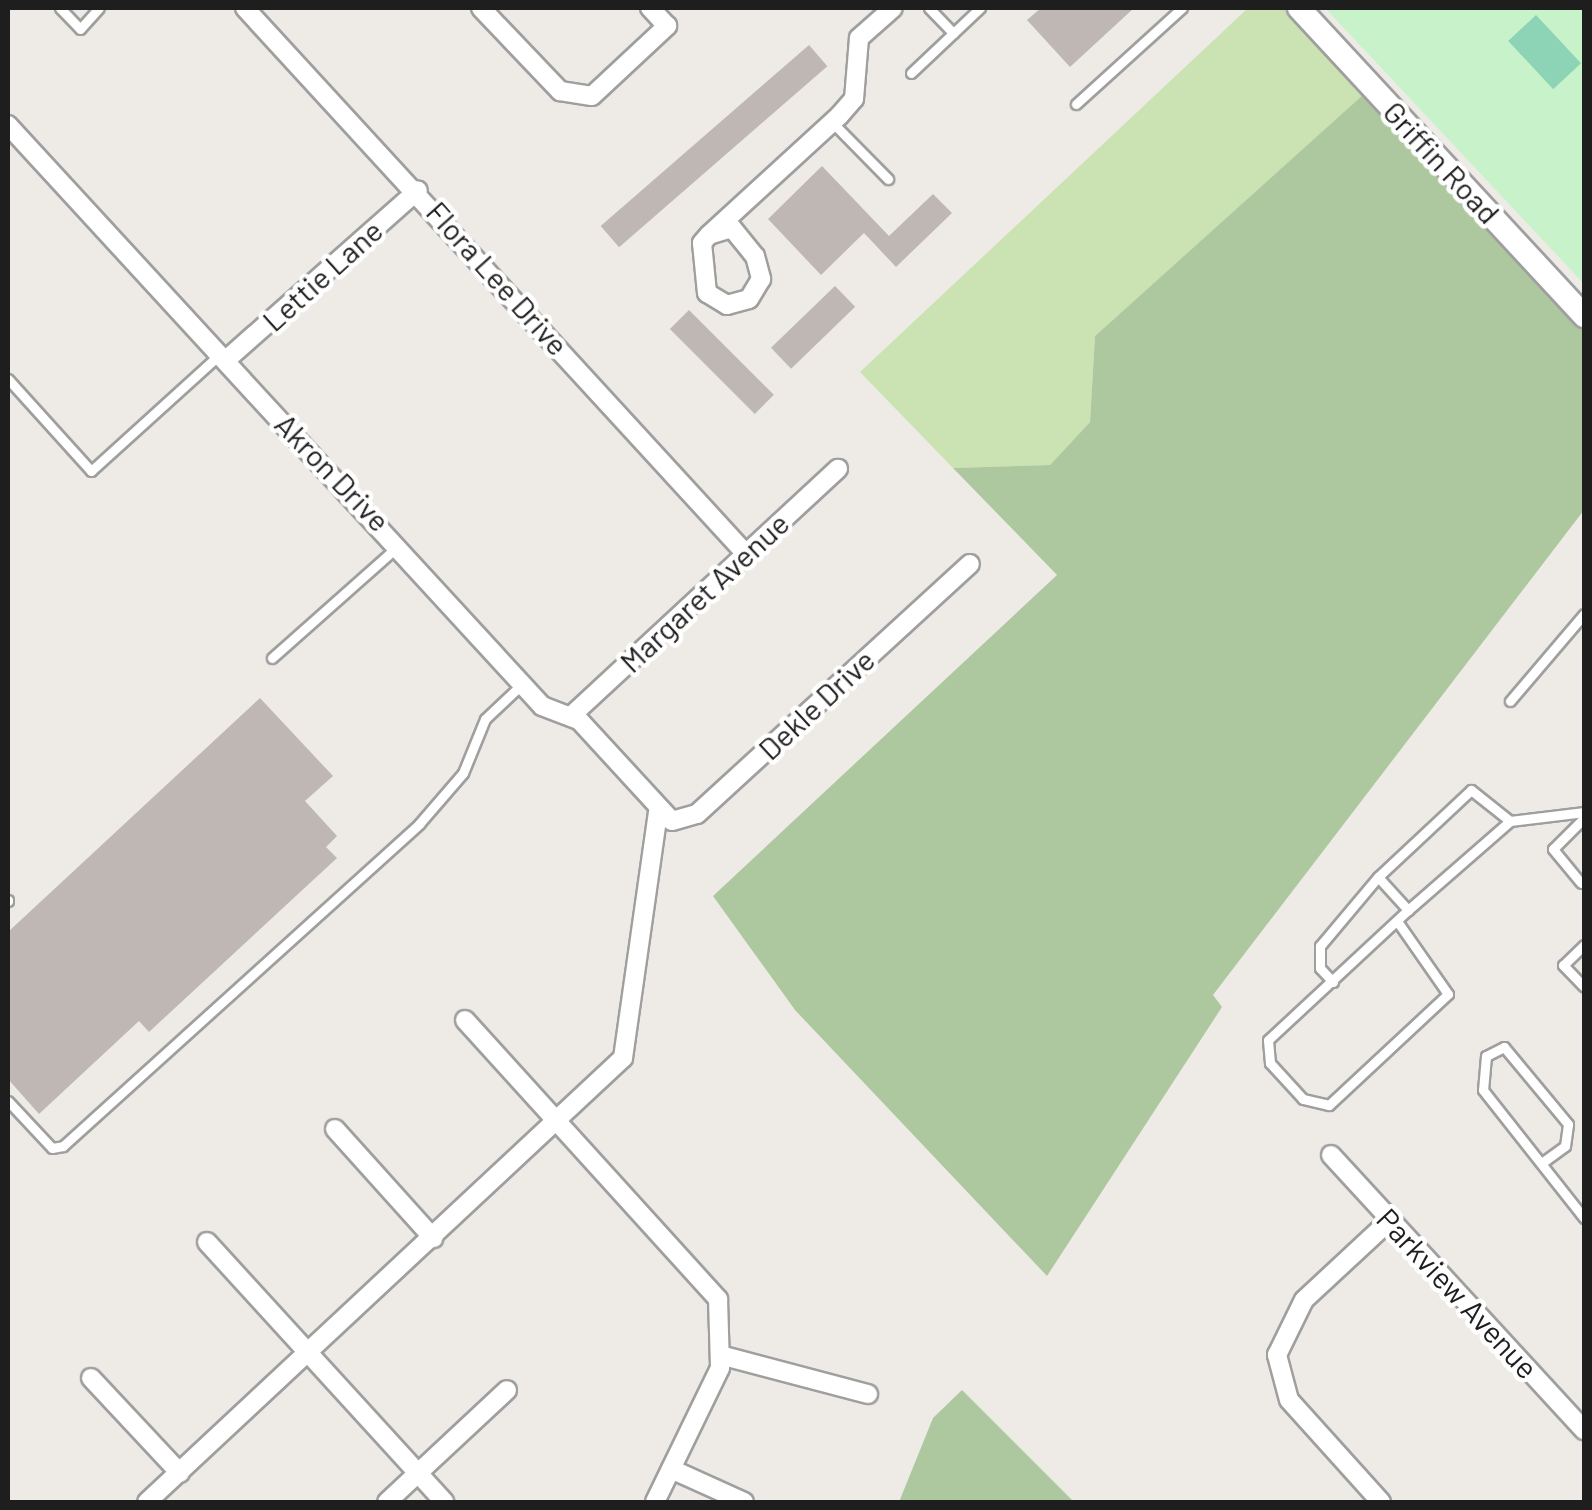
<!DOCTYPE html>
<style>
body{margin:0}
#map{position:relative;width:1592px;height:1510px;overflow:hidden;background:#eeebe6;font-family:Barlow,sans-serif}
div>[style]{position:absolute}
.grass>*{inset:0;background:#cbe2b2}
.forest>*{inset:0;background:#adc89f}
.park>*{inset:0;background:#c8f3ca}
.pitch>*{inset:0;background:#8dd3b6;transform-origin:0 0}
.building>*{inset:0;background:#beb7b3;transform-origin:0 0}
.roads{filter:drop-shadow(2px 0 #9f9f9f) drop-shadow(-2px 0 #9f9f9f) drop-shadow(0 2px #9f9f9f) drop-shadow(0 -2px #9f9f9f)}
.service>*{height:9px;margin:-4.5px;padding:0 4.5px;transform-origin:4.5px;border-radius:4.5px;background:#fff}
.minor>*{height:18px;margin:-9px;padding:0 9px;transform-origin:9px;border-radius:9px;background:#fff}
.tertiary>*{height:22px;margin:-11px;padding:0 11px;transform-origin:11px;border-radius:11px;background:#fff}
span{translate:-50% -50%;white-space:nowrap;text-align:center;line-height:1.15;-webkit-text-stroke:9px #fff;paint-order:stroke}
.street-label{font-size:30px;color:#1e1e1e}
.frame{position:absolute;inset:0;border:10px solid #1e1e1e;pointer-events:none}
</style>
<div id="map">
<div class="grass">
<div style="clip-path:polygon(1248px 8px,1285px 8px,1365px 93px,1095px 336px,1090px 422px,1050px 465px,953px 468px,860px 372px)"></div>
</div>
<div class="forest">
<div style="clip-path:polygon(1365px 93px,1584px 331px,1584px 510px,1213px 995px,1222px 1007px,1047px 1276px,795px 1010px,713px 896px,1057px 575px,953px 468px,1050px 465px,1090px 422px,1095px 336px)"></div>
<div style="clip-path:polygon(962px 1390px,1074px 1502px,899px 1502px,933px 1418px)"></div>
</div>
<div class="park">
<div style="clip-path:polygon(1325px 8px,1584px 8px,1584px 284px)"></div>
</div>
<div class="pitch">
<div style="left:1536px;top:15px;width:66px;height:38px;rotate:47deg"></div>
</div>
<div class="building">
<div style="clip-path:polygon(1041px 8px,1134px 8px,1070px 67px,1027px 20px)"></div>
<div style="left:809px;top:45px;width:28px;height:276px;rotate:49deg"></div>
<div style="clip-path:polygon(822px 166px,889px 236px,933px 194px,952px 213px,896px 267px,864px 233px,821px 275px,768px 219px)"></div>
<div style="left:835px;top:286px;width:29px;height:89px;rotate:46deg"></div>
<div style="left:689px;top:310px;width:120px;height:27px;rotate:45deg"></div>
<div style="clip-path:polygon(260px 698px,333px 776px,305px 801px,337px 836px,326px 847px,337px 858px,149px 1032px,139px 1021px,39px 1114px,8px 1079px,8px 932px)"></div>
</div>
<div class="roads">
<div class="service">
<div style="left:60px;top:8px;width:29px;rotate:46deg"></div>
<div style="left:80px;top:29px;width:28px;rotate:-48deg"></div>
<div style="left:929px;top:8px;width:35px;rotate:46deg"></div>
<div style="left:911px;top:73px;width:95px;rotate:-43.3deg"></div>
<div style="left:1076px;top:104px;width:143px;rotate:-42.2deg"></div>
<div style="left:832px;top:122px;width:80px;rotate:45.5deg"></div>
<div style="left:8px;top:379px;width:124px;rotate:47.9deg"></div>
<div style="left:91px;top:471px;width:173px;rotate:-42.2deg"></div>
<div style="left:272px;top:658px;width:167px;rotate:-41.6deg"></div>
<div style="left:1510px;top:701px;width:114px;rotate:-49.6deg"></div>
<div style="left:1510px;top:821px;width:50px;rotate:-141.5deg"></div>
<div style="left:1471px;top:790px;width:127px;rotate:136.9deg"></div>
<div style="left:1378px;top:877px;width:45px;rotate:47.7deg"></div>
<div style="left:1408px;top:910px;width:135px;rotate:-41.1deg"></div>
<div style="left:1510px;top:821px;width:75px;rotate:-6.9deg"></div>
<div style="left:1581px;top:883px;width:44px;rotate:-129.5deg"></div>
<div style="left:1553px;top:849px;width:44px;rotate:-45deg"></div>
<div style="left:8px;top:901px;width:1px;rotate:-90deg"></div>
<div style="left:1397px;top:921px;width:89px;rotate:55.1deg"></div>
<div style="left:1448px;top:994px;width:163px;rotate:137deg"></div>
<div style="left:1329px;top:1105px;width:27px;rotate:-167deg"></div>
<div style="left:1303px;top:1099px;width:49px;rotate:-132.5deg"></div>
<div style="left:1270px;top:1063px;width:23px;rotate:-95deg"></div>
<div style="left:1268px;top:1040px;width:191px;rotate:-42.9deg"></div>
<div style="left:1584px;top:945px;width:29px;rotate:136deg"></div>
<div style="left:1563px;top:965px;width:30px;rotate:46deg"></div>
<div style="left:1333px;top:982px;width:19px;rotate:-133deg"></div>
<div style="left:1320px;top:968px;width:22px;rotate:-90deg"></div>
<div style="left:1320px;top:946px;width:90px;rotate:-50deg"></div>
<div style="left:8px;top:1101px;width:64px;rotate:46.9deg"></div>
<div style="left:52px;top:1148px;width:11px;rotate:-10deg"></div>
<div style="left:63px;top:1146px;width:480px;rotate:-42.1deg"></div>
<div style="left:419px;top:824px;width:67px;rotate:-49.2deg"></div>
<div style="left:463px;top:773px;width:58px;rotate:-67.8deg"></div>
<div style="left:485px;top:719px;width:50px;rotate:-43.4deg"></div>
<div style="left:1543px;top:1162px;width:27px;rotate:-36deg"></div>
<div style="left:1565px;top:1146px;width:22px;rotate:-82deg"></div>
<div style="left:1568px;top:1124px;width:100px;rotate:-129.7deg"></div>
<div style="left:1504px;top:1047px;width:20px;rotate:153deg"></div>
<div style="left:1486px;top:1056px;width:34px;rotate:95deg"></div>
<div style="left:1483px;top:1090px;width:163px;rotate:51.7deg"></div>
</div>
<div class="minor">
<div style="left:245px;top:8px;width:741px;rotate:47.46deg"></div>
<div style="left:481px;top:8px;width:115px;rotate:46.4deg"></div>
<div style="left:560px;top:91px;width:32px;rotate:9deg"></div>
<div style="left:592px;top:96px;width:103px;rotate:-43deg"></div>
<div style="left:667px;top:26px;width:25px;rotate:-133deg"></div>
<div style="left:8px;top:125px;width:789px;rotate:47.41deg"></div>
<div style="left:542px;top:706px;width:40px;rotate:21deg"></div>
<div style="left:579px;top:720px;width:137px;rotate:47.4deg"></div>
<div style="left:672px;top:821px;width:26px;rotate:-16deg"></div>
<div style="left:697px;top:814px;width:370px;rotate:-42.5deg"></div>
<div style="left:709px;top:235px;width:24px;rotate:-17deg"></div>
<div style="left:732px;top:228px;width:36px;rotate:51deg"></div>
<div style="left:755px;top:256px;width:24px;rotate:75deg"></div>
<div style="left:761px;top:279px;width:23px;rotate:121deg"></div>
<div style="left:749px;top:299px;width:23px;rotate:165deg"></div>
<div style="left:727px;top:305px;width:23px;rotate:-149deg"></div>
<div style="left:707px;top:293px;width:50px;rotate:-95.7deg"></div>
<div style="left:702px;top:243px;width:11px;rotate:-49deg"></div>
<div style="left:709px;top:235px;width:176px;rotate:-42.5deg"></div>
<div style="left:839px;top:116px;width:23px;rotate:-49deg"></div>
<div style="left:854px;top:99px;width:61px;rotate:-85.3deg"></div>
<div style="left:859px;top:38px;width:45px;rotate:-41.4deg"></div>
<div style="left:226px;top:360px;width:256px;rotate:-41.5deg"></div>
<div style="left:571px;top:716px;width:364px;rotate:-42.8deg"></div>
<div style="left:465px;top:1020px;width:377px;rotate:47.8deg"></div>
<div style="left:718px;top:1299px;width:69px;rotate:88.3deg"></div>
<div style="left:720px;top:1368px;width:149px;rotate:115.9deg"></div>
<div style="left:335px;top:1129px;width:147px;rotate:48deg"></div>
<div style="left:1331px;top:1155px;width:374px;rotate:47.4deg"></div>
<div style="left:207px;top:1242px;width:352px;rotate:47.6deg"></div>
<div style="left:724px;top:1356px;width:149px;rotate:14.8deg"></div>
<div style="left:91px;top:1378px;width:130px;rotate:46.9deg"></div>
<div style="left:671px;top:1469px;width:80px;rotate:24.3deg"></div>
<div style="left:147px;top:1502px;width:651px;rotate:-43.01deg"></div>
<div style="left:623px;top:1058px;width:249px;rotate:-81.9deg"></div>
<div style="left:387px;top:1502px;width:164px;rotate:-43deg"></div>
<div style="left:1381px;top:1502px;width:137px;rotate:-132deg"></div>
<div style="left:1289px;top:1400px;width:47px;rotate:-104.9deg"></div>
<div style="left:1277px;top:1355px;width:61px;rotate:-63.9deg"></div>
<div style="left:1304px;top:1300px;width:117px;rotate:-42.9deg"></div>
</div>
<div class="tertiary">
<div style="left:1299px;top:8px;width:420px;rotate:47.2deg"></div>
</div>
</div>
<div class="street-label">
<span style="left:1442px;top:162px;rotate:47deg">Griffin Road</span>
<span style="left:322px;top:275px;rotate:-42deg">Lettie Lane</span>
<span style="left:498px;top:278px;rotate:48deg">Flora Lee Drive</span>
<span style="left:333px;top:472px;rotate:46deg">Akron Drive</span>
<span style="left:704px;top:592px;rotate:-43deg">Margaret Avenue</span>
<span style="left:816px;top:704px;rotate:-43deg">Dekle Drive</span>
<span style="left:1458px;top:1293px;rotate:47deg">Parkview Avenue</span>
</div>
<div class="frame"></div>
</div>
